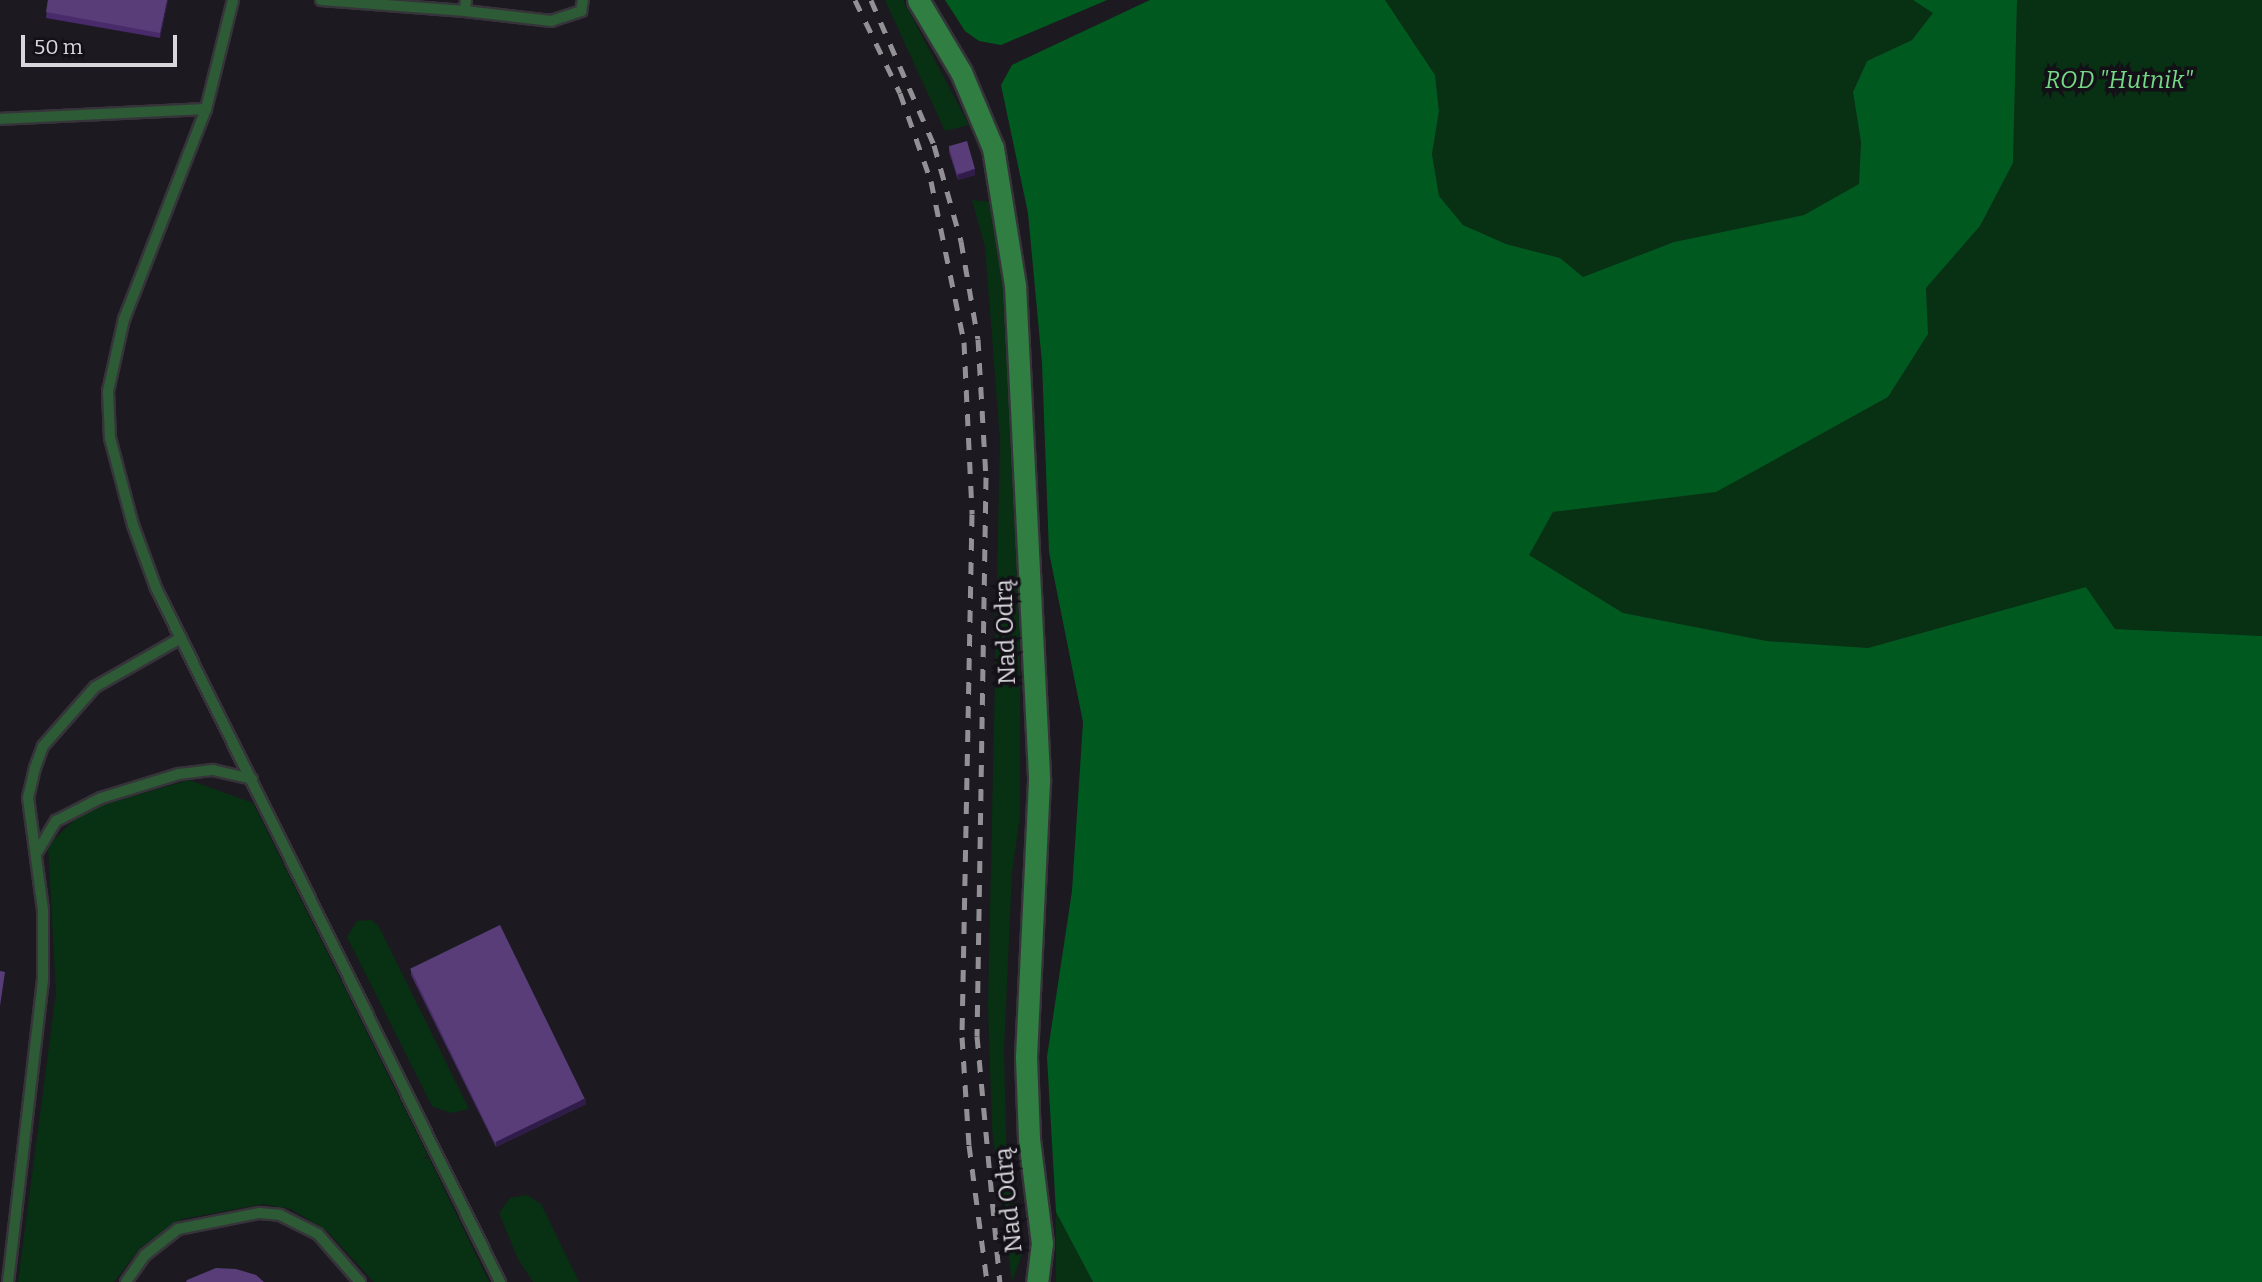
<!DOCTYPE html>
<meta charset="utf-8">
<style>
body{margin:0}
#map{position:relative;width:2262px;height:1282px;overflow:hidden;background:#1c1a20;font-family:Bitter,serif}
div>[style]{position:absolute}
.green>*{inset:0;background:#073112}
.forest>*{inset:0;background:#005a1f}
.roads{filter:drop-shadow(2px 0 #36343a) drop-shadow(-2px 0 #36343a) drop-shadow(0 2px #36343a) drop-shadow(0 -2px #36343a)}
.lane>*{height:10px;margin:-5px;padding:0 5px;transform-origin:5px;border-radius:5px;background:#2d5b35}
.secondary>*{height:21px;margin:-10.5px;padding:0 10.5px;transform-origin:10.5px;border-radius:10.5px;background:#307e41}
.rail>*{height:5px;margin-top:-2.5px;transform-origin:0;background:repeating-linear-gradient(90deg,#939196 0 12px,transparent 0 24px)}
.wall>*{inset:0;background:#492a6b}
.shaded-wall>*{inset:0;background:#301c48}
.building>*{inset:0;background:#583d78;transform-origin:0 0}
span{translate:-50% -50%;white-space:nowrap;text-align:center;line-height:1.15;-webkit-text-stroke:7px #131117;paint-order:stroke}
.park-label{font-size:24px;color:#75d886;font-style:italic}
.street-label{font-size:24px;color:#d9d7dc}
.scale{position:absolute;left:21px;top:35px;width:156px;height:32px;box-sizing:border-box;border:4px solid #d9d7dc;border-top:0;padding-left:9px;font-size:21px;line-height:24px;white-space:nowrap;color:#d9d7dc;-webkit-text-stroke:5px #131117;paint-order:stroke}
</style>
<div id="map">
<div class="green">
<div style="clip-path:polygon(885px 0,903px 0,969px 125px,945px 131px)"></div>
<div style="clip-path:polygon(1385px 0,1913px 0,1934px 12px,1912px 40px,1867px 61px,1853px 92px,1861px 142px,1860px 184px,1804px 215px,1674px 242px,1583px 277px,1560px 258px,1506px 244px,1463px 225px,1439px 196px,1432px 154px,1439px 111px,1435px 75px)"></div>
<div style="clip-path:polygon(2017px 0,2262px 0,2262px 636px,2115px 629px,2086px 587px,1868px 648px,1767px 641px,1623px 613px,1528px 555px,1553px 512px,1716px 491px,1888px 397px,1928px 334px,1926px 288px,1980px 226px,2013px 163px)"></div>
<div style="clip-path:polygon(972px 200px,991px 202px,1006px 301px,1020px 655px,1020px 816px,1012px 872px,1004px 1050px,1007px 1168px,1022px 1254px,1012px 1282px,992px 1129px,988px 1006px,1000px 440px,985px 247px)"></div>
<div style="clip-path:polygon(189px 780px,253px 803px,428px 1156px,421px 1159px,429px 1158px,489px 1282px,374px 1282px,327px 1231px,291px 1209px,263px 1204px,182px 1219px,140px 1248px,114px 1282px,18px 1282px,56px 993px,48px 845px,85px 810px)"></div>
<div style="clip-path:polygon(371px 920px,378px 925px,469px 1109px,451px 1113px,432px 1106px,347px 937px,357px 921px)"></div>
<div style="clip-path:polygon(527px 1195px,541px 1204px,579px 1282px,533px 1282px,518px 1259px,499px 1213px,510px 1198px)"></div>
<div style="clip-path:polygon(1056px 1212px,1093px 1282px,1056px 1282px)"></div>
</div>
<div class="forest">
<div style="clip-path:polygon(945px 0,1107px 0,1001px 45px,979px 41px,965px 31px)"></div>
<div style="clip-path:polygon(1150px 0,1385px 0,1435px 75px,1439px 111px,1432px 154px,1439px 196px,1463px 225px,1506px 244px,1560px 258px,1583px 277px,1674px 242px,1804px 215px,1859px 184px,1861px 142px,1853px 92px,1867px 61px,1912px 40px,1933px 13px,1913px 0,2017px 0,2013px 163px,1980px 226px,1926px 288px,1928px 334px,1888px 397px,1716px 492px,1553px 512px,1529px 555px,1623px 613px,1767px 641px,1868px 648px,2086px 587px,2115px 629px,2262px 636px,2262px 1282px,1093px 1282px,1056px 1212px,1047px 1057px,1072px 891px,1083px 722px,1049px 552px,1042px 363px,1028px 213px,1001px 85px,1012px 65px)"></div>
</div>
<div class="roads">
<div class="lane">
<div style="left:233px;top:0;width:112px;rotate:103.9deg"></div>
<div style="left:206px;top:109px;width:225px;rotate:111.3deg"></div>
<div style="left:124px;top:319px;width:74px;rotate:102.5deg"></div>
<div style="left:108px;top:391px;width:47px;rotate:87.6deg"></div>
<div style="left:110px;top:438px;width:90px;rotate:75.2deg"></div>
<div style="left:133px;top:525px;width:67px;rotate:69.9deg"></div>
<div style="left:156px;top:588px;width:775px;rotate:63.63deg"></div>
<div style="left:321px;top:0;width:144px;rotate:4.4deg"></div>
<div style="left:465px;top:11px;width:11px;rotate:-85deg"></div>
<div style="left:465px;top:11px;width:87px;rotate:6.6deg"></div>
<div style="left:551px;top:21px;width:32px;rotate:-18deg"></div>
<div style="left:581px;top:11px;width:11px;rotate:-80deg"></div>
<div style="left:0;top:119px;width:206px;rotate:-2.8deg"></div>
<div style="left:36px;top:854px;width:39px;rotate:-59deg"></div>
<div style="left:56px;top:821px;width:51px;rotate:-27.1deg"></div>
<div style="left:101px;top:798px;width:82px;rotate:-17.1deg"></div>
<div style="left:179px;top:774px;width:34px;rotate:-7deg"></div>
<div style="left:213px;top:770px;width:40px;rotate:13deg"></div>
<div style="left:8px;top:1282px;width:303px;rotate:-83.4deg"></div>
<div style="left:43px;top:981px;width:71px;rotate:-90deg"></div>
<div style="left:43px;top:910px;width:113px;rotate:-97.6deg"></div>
<div style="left:28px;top:798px;width:31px;rotate:-77deg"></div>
<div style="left:35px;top:768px;width:23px;rotate:-70deg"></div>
<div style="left:43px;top:746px;width:79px;rotate:-48.6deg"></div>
<div style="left:95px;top:687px;width:99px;rotate:-29.7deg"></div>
<div style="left:126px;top:1282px;width:33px;rotate:-55deg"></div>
<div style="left:145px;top:1255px;width:42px;rotate:-38.2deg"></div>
<div style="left:178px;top:1229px;width:83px;rotate:-11.2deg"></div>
<div style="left:259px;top:1213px;width:21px;rotate:5deg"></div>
<div style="left:280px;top:1215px;width:42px;rotate:26.6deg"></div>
<div style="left:318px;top:1234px;width:64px;rotate:48.8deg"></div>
</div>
<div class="secondary">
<div style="left:918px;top:0;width:84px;rotate:59.2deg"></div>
<div style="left:961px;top:72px;width:82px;rotate:67.2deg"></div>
<div style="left:993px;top:148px;width:139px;rotate:80.9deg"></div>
<div style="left:1015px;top:285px;width:497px;rotate:87.2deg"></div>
<div style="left:1039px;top:781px;width:276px;rotate:92.7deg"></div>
<div style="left:1026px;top:1057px;width:82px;rotate:87.9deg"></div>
<div style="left:1029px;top:1139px;width:105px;rotate:82.9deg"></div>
<div style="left:1042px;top:1243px;width:39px;rotate:97deg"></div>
</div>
</div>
<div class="rail">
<div style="left:855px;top:0;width:103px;rotate:64.2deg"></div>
<div style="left:900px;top:93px;width:93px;rotate:70.6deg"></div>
<div style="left:931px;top:181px;width:164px;rotate:78.4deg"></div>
<div style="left:964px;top:342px;width:172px;rotate:87.3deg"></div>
<div style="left:972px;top:514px;width:523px;rotate:91.1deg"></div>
<div style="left:962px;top:1037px;width:108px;rotate:86.3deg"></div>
<div style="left:969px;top:1145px;width:138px;rotate:82.5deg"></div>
<div style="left:871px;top:0;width:158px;rotate:66.5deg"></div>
<div style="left:934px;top:145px;width:100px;rotate:74.3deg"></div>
<div style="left:961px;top:241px;width:99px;rotate:80.2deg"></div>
<div style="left:978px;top:339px;width:138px;rotate:86.7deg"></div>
<div style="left:986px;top:477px;width:559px;rotate:90.92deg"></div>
<div style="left:977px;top:1036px;width:247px;rotate:84.7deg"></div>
</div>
<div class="wall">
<div style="clip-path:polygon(48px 0,168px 0,160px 38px,46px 18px)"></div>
<div style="clip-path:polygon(949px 146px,975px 175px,958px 180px,949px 152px)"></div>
<div style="clip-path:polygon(411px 970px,586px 1104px,496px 1147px,411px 975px)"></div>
</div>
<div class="shaded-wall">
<div style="clip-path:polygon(167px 0,168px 0,160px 38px,160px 33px)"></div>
<div style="clip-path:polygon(975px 169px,975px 175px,958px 180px,958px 175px)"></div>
<div style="clip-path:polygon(586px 1098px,586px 1104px,496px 1147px,496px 1142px)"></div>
</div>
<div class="building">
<div style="clip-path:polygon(48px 0,167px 0,160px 33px,46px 12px)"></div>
<div style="left:967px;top:141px;width:29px;height:19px;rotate:74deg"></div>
<div style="left:500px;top:925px;width:193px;height:100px;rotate:64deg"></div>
<div style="clip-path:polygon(0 971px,5px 972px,0 1006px)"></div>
<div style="clip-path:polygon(216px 1268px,236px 1269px,256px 1275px,264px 1282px,186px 1282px,187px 1280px)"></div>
</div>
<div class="park-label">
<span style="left:2119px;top:81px">ROD "Hutnik"</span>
</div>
<div class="street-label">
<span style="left:1006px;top:632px;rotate:-92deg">Nad Odrą</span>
<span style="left:1009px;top:1200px;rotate:-96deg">Nad Odrą</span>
</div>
<div class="scale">50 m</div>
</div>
